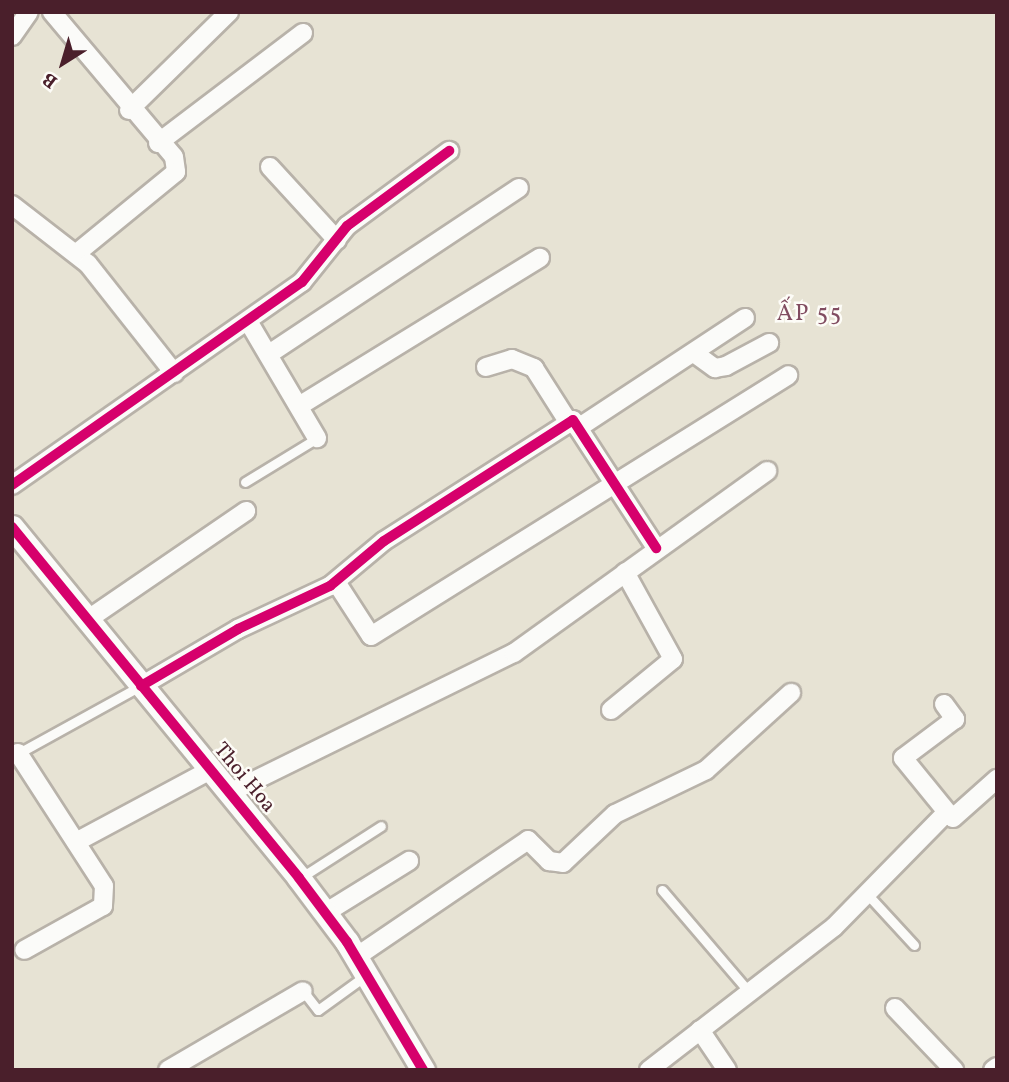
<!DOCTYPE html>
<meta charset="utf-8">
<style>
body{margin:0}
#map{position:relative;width:1009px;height:1082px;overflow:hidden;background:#e7e3d4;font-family:Vollkorn,serif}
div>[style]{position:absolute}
.roads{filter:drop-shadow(2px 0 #b8b2a9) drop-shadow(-2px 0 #b8b2a9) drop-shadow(0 2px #b8b2a9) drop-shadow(0 -2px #b8b2a9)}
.service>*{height:9px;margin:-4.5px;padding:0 4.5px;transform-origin:4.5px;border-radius:4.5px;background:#fbfbf9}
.minor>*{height:18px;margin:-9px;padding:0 9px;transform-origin:9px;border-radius:9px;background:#fbfbf9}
.tertiary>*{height:23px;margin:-11.5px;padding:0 11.5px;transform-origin:11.5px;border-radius:11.5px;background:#fbfbf9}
.cycleway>*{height:10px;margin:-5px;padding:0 5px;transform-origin:5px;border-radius:5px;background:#d6006c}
span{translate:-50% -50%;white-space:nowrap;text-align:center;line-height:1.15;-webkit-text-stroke:5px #fdfcf7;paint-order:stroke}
.street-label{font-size:21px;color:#4a1f2b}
.neighbourhood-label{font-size:23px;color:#814c60;letter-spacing:2px}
.frame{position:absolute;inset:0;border:14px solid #4a1f2b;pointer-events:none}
.north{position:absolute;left:28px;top:28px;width:70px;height:70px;-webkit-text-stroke:5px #fdfcf7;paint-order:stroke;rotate:217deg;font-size:19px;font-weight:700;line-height:28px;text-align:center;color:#4a1f2b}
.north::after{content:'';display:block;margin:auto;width:24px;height:32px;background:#4a1f2b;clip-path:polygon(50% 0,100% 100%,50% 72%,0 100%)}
</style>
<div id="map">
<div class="roads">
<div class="service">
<div style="left:245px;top:482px;width:84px;rotate:-31.4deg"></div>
<div style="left:17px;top:754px;width:141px;rotate:-28.9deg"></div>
<div style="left:300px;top:878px;width:96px;rotate:-32.7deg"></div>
<div style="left:662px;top:890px;width:134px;rotate:49.5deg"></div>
<div style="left:868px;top:895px;width:68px;rotate:47.4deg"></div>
<div style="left:303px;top:991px;width:24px;rotate:52deg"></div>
<div style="left:318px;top:1010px;width:58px;rotate:-35.9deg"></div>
</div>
<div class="minor">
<div style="left:52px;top:12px;width:189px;rotate:49.9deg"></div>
<div style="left:174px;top:157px;width:15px;rotate:82deg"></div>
<div style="left:176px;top:172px;width:128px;rotate:140.7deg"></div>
<div style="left:12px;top:36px;width:29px;rotate:-55deg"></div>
<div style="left:129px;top:110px;width:140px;rotate:-44.4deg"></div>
<div style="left:158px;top:143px;width:182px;rotate:-37.2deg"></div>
<div style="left:270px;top:167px;width:99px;rotate:47.5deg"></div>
<div style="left:12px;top:205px;width:96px;rotate:37.8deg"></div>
<div style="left:88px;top:264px;width:139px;rotate:51.7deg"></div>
<div style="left:248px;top:321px;width:136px;rotate:59.5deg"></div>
<div style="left:694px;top:353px;width:26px;rotate:36deg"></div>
<div style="left:715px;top:368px;width:11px;rotate:-10deg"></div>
<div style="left:726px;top:366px;width:49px;rotate:-28.1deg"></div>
<div style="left:269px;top:354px;width:300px;rotate:-33.6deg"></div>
<div style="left:486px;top:367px;width:27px;rotate:-17deg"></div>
<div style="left:512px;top:359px;width:24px;rotate:22deg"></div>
<div style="left:534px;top:368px;width:65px;rotate:57.5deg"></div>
<div style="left:299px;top:406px;width:283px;rotate:-31.6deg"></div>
<div style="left:578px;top:428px;width:200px;rotate:-33.4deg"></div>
<div style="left:12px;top:485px;width:354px;rotate:-35deg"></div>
<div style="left:302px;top:282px;width:72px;rotate:-51.2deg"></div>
<div style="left:347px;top:226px;width:127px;rotate:-36.3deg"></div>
<div style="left:336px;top:582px;width:64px;rotate:57.1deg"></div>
<div style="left:371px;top:636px;width:492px;rotate:-32deg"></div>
<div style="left:87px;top:620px;width:193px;rotate:-34.4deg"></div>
<div style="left:141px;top:686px;width:113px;rotate:-30.4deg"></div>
<div style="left:238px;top:629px;width:102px;rotate:-25.1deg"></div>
<div style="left:330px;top:586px;width:70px;rotate:-39.8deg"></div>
<div style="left:384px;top:541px;width:224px;rotate:-32.6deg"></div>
<div style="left:573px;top:420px;width:153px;rotate:57deg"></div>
<div style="left:944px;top:704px;width:19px;rotate:54deg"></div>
<div style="left:955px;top:719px;width:65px;rotate:143.1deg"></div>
<div style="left:903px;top:758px;width:70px;rotate:50.8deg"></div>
<div style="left:611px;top:710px;width:80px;rotate:-39.4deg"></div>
<div style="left:673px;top:659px;width:99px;rotate:-118.9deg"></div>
<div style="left:18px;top:753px;width:158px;rotate:57.1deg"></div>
<div style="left:104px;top:886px;width:20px;rotate:93deg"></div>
<div style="left:103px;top:906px;width:90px;rotate:150.9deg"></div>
<div style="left:231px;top:792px;width:315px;rotate:-26.2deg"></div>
<div style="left:514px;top:653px;width:312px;rotate:-35.7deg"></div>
<div style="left:76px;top:842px;width:154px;rotate:-28.2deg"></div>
<div style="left:325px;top:913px;width:99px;rotate:-31.8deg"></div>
<div style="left:356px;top:957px;width:208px;rotate:-34.2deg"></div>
<div style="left:528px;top:840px;width:30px;rotate:45deg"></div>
<div style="left:549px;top:861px;width:14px;rotate:8deg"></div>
<div style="left:563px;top:863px;width:71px;rotate:-43.3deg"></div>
<div style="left:615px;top:814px;width:101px;rotate:-25.8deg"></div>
<div style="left:706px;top:770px;width:115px;rotate:-42.2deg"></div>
<div style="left:895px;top:1008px;width:86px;rotate:46.4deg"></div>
<div style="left:700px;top:1030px;width:48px;rotate:56deg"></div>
<div style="left:168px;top:1070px;width:156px;rotate:-30.3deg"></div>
<div style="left:649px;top:1070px;width:234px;rotate:-37.7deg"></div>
<div style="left:834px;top:927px;width:161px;rotate:-45.5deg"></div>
<div style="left:947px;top:812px;width:8px;rotate:45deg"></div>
<div style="left:953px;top:818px;width:59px;rotate:-41.6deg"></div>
<div style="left:993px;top:1070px;width:5px;rotate:-37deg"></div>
</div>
<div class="tertiary">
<div style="left:12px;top:527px;width:453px;rotate:50.7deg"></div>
<div style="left:299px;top:878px;width:80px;rotate:53.1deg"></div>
<div style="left:347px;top:942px;width:149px;rotate:59.3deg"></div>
</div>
</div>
<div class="cycleway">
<div style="left:12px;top:485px;width:354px;rotate:-35deg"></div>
<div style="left:302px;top:282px;width:72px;rotate:-51.2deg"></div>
<div style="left:347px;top:226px;width:127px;rotate:-36.3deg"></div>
<div style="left:12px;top:527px;width:453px;rotate:50.7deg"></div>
<div style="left:299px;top:878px;width:80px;rotate:53.1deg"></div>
<div style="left:347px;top:942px;width:149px;rotate:59.3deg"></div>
<div style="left:141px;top:686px;width:113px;rotate:-30.4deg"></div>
<div style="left:238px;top:629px;width:102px;rotate:-25.1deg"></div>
<div style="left:330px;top:586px;width:70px;rotate:-39.8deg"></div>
<div style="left:384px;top:541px;width:224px;rotate:-32.6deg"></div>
<div style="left:573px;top:420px;width:153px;rotate:57deg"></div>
</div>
<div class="street-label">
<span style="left:244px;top:778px;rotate:50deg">Thoi Hoa</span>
</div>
<div class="neighbourhood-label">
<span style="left:810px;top:314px">ẤP 55</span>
</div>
<div class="frame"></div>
<div class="north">B</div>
</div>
